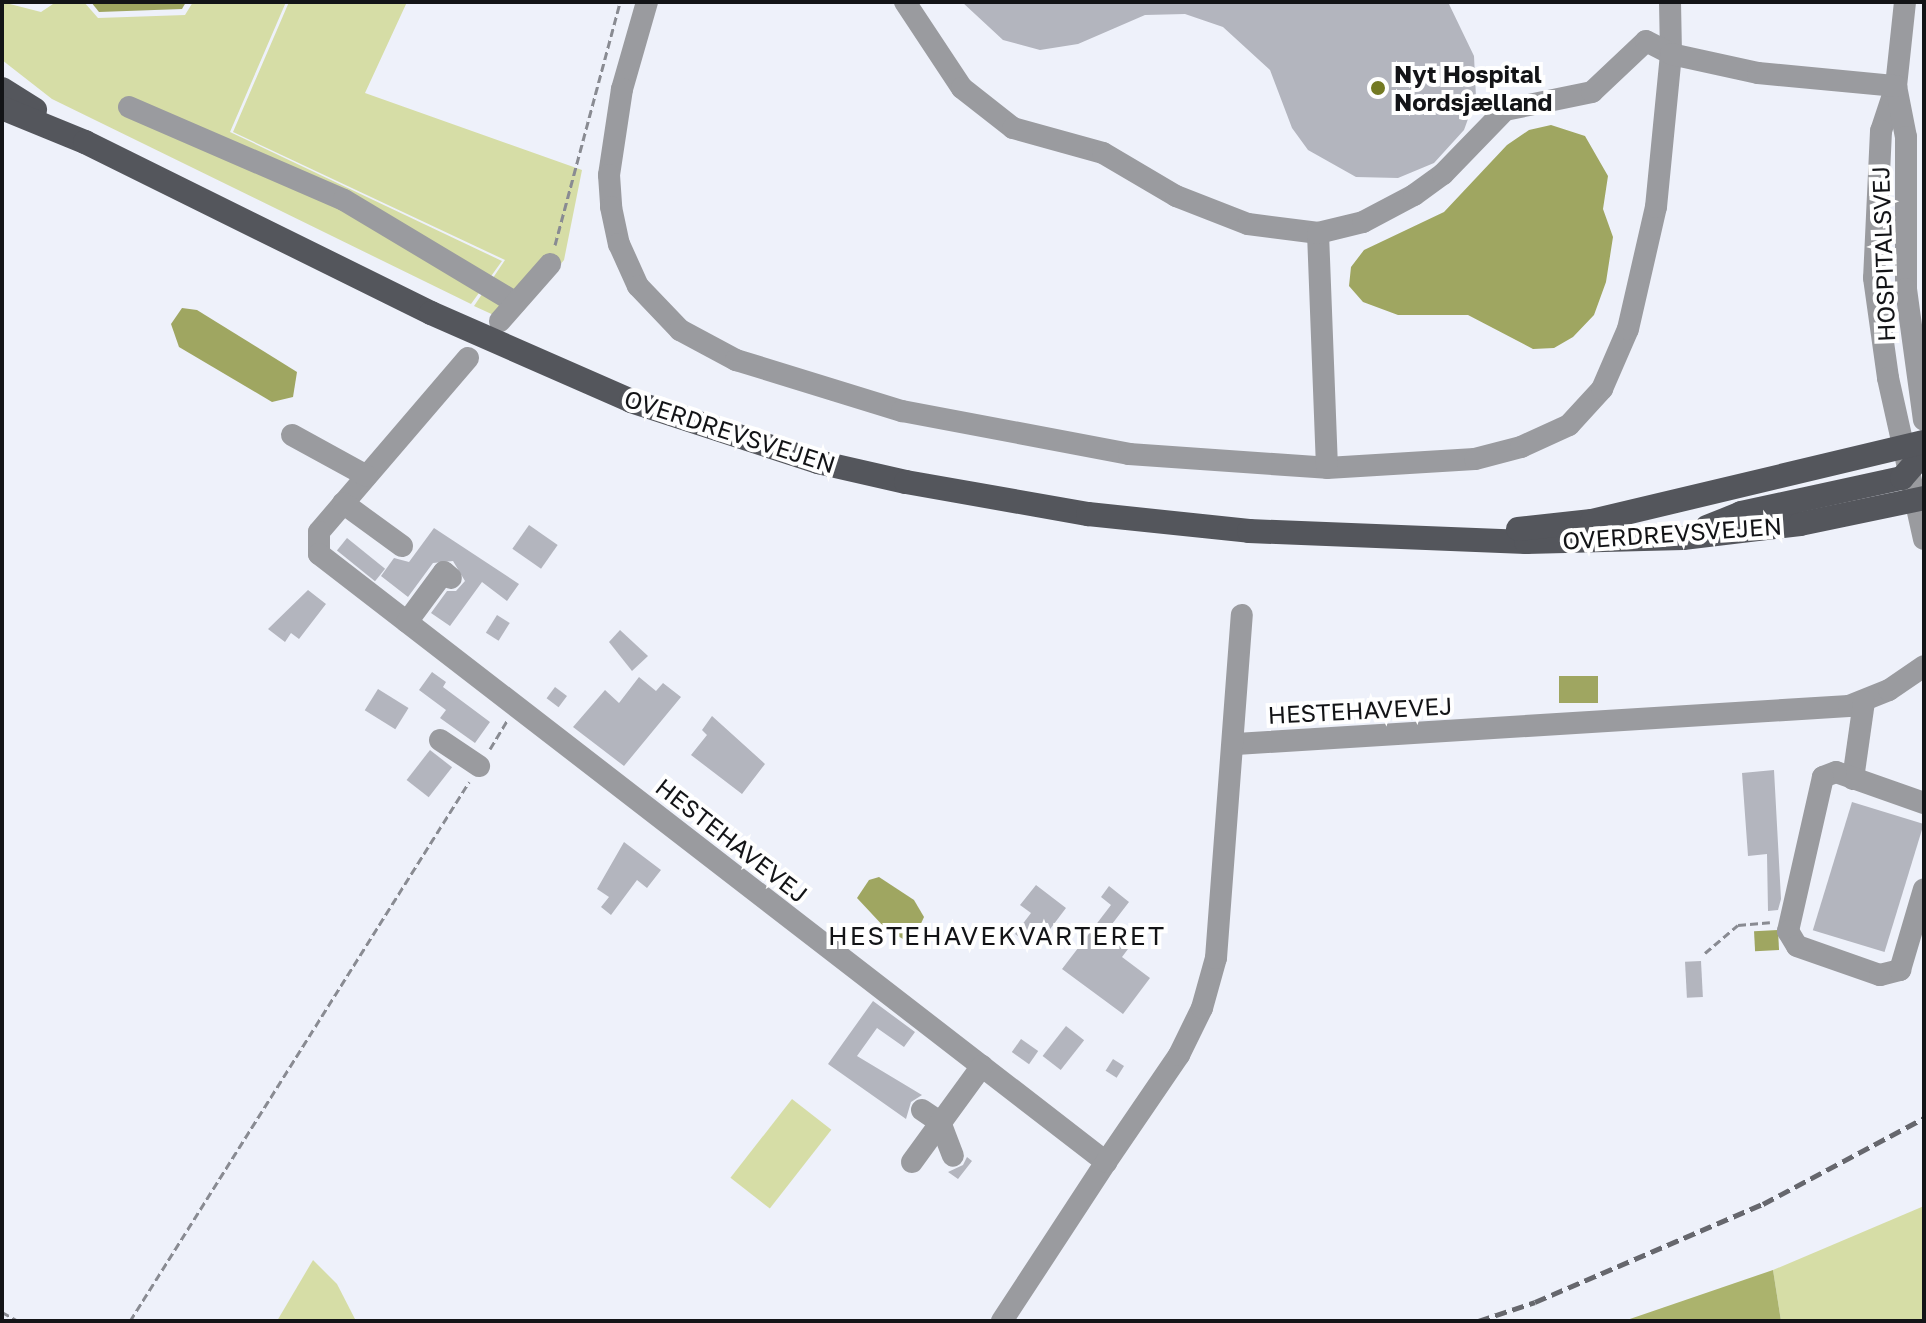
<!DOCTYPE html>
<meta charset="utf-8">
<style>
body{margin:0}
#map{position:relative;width:1926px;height:1323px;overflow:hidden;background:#eef1fa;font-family:"Golos Text",sans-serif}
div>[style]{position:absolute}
.green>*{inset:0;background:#d6dda6;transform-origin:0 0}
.forest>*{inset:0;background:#abb36d}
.water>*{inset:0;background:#9fa661;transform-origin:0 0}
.building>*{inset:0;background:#b3b5be;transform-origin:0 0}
.path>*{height:3px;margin-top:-1.5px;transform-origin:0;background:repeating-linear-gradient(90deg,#898b92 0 8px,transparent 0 12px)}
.minor>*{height:22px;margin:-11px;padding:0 11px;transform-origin:11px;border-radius:11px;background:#9a9b9f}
.major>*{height:24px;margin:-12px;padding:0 12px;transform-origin:12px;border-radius:12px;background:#54565c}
.rail>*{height:5px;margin-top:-2.5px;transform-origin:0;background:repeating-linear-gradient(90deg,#66676d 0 12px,transparent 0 18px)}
.dots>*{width:22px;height:22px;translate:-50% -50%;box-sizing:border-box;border:4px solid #fff;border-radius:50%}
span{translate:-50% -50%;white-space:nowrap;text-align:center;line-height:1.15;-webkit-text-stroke:8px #fff;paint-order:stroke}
.poi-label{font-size:24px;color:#131417;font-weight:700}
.left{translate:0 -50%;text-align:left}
.street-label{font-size:24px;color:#131417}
.neighbourhood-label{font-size:26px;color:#131417;letter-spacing:2px}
.frame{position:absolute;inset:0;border:4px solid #131417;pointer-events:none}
</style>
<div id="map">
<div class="green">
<div style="clip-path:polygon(2px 2px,41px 12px,56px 2px,84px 2px,98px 18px,185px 15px,193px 2px,286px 2px,230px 132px,502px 261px,471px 304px,52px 99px,2px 60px)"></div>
<div style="clip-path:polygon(289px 2px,407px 2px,365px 93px,582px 170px,564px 260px,511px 323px,474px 306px,505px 260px,233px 132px)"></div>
<div style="left:792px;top:1099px;width:50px;height:100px;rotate:38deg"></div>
<div style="clip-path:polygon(1924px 1206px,1924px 1321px,1781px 1321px,1773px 1270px)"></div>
<div style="clip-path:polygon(313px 1260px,337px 1284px,356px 1321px,277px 1321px)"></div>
</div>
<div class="forest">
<div style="clip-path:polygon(1773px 1270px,1781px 1321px,1624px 1321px)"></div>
</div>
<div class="water">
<div style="clip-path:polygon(91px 2px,186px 2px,182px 9px,99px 12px)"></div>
<div style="clip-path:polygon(1551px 125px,1585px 136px,1608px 176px,1603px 209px,1613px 237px,1606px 282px,1594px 315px,1573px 337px,1554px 348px,1533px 349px,1468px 315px,1398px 315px,1363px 302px,1349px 286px,1351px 267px,1364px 250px,1444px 212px,1507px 145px,1529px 130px)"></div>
<div style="clip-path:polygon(182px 308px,197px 310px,297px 372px,293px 397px,272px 402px,179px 347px,171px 324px)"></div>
<div style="left:1559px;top:676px;width:39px;height:27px"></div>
<div style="clip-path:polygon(879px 877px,914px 900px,924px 917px,918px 930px,903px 939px,886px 929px,857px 898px,869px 880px)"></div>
<div style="left:1778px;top:930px;width:20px;height:24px;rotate:87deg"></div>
</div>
<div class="building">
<div style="clip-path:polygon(962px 2px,1448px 2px,1474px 56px,1476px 97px,1464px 130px,1434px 163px,1398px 178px,1356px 177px,1308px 150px,1292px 128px,1270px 70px,1223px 27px,1185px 14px,1145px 15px,1078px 44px,1040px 50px,1003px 40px)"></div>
<div style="left:529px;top:525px;width:35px;height:29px;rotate:35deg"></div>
<div style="clip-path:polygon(434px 528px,519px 584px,507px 601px,482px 582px,450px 626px,431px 613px,447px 591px,456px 591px,465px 581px,453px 561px,433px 563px,408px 597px,381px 576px,394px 558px,409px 562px)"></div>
<div style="left:347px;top:538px;width:49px;height:16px;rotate:39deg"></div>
<div style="clip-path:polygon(308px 590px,326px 604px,299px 639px,291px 633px,285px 642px,268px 629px)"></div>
<div style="left:497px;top:615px;width:15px;height:21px;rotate:32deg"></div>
<div style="clip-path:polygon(620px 630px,648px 656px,632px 671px,609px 642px)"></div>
<div style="clip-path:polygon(432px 672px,446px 682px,443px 687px,490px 722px,475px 743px,440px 718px,446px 710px,419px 690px)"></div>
<div style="clip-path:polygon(639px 677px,656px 691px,663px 683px,681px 697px,624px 766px,573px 727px,605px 690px,619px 703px)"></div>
<div style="left:555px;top:687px;width:15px;height:14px;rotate:37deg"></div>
<div style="left:378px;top:689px;width:36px;height:25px;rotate:32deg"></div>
<div style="clip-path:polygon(712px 716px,765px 764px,742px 794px,691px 755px,707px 735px,702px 730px)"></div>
<div style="left:430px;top:750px;width:28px;height:38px;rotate:38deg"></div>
<div style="clip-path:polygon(1774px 770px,1781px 899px,1778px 910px,1768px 911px,1767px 854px,1748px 856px,1742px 773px)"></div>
<div style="left:1852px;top:802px;width:75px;height:134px;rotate:17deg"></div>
<div style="clip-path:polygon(624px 842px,661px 870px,647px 888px,637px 880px,611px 915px,601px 907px,609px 897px,597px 889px)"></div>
<div style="clip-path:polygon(1036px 885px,1066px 908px,1035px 949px,1015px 934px,1031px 913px,1020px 905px)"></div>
<div style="clip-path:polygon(1109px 886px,1129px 902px,1109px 928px,1131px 945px,1122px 957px,1150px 978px,1123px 1014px,1062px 969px,1111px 905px,1101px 897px)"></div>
<div style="left:1701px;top:961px;width:36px;height:16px;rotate:87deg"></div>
<div style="clip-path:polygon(873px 1001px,915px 1032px,904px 1047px,877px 1028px,857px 1056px,922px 1095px,911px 1102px,906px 1119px,828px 1064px)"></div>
<div style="left:1066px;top:1026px;width:23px;height:38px;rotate:38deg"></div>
<div style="left:1021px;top:1039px;width:21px;height:16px;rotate:35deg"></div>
<div style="left:1113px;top:1059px;width:13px;height:14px;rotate:32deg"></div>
<div style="clip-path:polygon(967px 1157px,972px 1161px,958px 1179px,948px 1172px,963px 1165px)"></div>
</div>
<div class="path">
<div style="left:555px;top:245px;width:252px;rotate:-75deg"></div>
<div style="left:490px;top:749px;width:33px;rotate:-59deg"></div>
<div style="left:1705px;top:953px;width:43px;rotate:-40.3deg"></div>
<div style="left:1738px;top:925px;width:32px;rotate:-5deg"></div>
<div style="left:2px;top:1312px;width:18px;rotate:29deg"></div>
<div style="left:130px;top:1321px;width:637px;rotate:-57.83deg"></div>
</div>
<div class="minor">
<div style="left:647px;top:2px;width:91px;rotate:106deg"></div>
<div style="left:622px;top:89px;width:87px;rotate:98.6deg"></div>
<div style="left:609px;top:175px;width:32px;rotate:86deg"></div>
<div style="left:611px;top:207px;width:38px;rotate:78deg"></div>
<div style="left:619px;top:244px;width:46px;rotate:65.7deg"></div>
<div style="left:638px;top:286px;width:61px;rotate:46.3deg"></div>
<div style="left:680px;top:330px;width:64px;rotate:28.2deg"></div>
<div style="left:736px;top:360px;width:174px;rotate:17.1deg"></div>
<div style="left:902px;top:411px;width:231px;rotate:10.7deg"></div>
<div style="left:1129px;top:454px;width:198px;rotate:4deg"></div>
<div style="left:1327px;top:468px;width:148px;rotate:-3.5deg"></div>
<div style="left:1475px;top:459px;width:48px;rotate:-14.6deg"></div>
<div style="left:1521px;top:447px;width:53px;rotate:-24.6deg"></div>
<div style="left:1569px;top:425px;width:49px;rotate:-47.5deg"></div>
<div style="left:1602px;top:389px;width:65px;rotate:-66.6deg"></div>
<div style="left:1628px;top:329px;width:125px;rotate:-77.1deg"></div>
<div style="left:1656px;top:207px;width:154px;rotate:-84.4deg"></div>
<div style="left:1671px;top:54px;width:52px;rotate:-91.1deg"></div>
<div style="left:905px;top:2px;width:103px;rotate:56.5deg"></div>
<div style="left:962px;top:88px;width:65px;rotate:38.1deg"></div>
<div style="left:1013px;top:128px;width:93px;rotate:15.5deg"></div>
<div style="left:1103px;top:153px;width:85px;rotate:30.5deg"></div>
<div style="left:1176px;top:196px;width:77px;rotate:21.3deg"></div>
<div style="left:1248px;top:224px;width:71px;rotate:7.3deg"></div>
<div style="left:1318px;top:233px;width:235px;rotate:87.8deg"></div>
<div style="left:1905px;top:2px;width:84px;rotate:96.1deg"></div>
<div style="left:1896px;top:86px;width:47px;rotate:108.4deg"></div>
<div style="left:1881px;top:131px;width:147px;rotate:92.7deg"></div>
<div style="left:1874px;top:278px;width:101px;rotate:82deg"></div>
<div style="left:1888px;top:378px;width:165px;rotate:77.4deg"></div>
<div style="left:1896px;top:86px;width:52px;rotate:78.9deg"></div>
<div style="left:1906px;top:137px;width:152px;rotate:90deg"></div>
<div style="left:1906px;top:289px;width:132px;rotate:82.2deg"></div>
<div style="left:129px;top:107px;width:234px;rotate:23.4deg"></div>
<div style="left:344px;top:200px;width:200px;rotate:30.9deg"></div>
<div style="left:1318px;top:233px;width:46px;rotate:-13.7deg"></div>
<div style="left:1363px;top:222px;width:58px;rotate:-27.9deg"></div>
<div style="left:1414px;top:195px;width:36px;rotate:-36deg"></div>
<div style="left:1443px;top:174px;width:89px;rotate:-45.9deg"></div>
<div style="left:1505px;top:110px;width:89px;rotate:-11.7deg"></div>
<div style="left:1592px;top:92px;width:74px;rotate:-43.4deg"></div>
<div style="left:1646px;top:41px;width:28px;rotate:27deg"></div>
<div style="left:1671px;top:54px;width:89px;rotate:12.3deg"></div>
<div style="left:1758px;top:73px;width:139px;rotate:5.4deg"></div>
<div style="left:500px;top:321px;width:76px;rotate:-48.7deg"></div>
<div style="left:468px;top:358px;width:229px;rotate:130.6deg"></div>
<div style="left:319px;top:532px;width:22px;rotate:90deg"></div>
<div style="left:319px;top:554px;width:995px;rotate:37.69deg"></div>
<div style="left:1106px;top:1162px;width:190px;rotate:123.2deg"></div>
<div style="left:292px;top:435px;width:85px;rotate:28.7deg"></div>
<div style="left:343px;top:503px;width:73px;rotate:36.1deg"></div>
<div style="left:407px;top:622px;width:62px;rotate:-53.5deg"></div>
<div style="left:444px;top:572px;width:9px;rotate:41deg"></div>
<div style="left:440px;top:740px;width:47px;rotate:33.7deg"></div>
<div style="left:1236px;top:744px;width:614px;rotate:-3.55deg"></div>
<div style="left:1849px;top:706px;width:43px;rotate:-21.8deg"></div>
<div style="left:1889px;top:690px;width:42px;rotate:-34.4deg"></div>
<div style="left:1853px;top:779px;width:78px;rotate:-81.9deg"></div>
<div style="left:1924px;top:803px;width:93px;rotate:-160.6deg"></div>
<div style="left:1836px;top:772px;width:14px;rotate:159deg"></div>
<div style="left:1823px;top:777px;width:158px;rotate:102.8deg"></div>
<div style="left:1788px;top:931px;width:17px;rotate:59deg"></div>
<div style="left:1797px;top:946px;width:88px;rotate:19.3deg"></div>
<div style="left:1880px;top:975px;width:21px;rotate:-14deg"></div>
<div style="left:1900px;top:970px;width:84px;rotate:-73.5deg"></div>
<div style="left:922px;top:1110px;width:22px;rotate:34deg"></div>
<div style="left:940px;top:1122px;width:36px;rotate:69deg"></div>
<div style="left:912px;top:1162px;width:119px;rotate:-53.9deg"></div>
<div style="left:1106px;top:1162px;width:130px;rotate:-55.7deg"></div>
<div style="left:1179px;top:1055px;width:52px;rotate:-63.9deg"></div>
<div style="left:1202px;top:1008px;width:52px;rotate:-74.4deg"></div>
<div style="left:1216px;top:958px;width:344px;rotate:-85.7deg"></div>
</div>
<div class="major">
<div style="left:2px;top:89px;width:39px;rotate:32deg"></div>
<div style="left:2px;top:108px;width:90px;rotate:22.3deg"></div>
<div style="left:85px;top:142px;width:386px;rotate:26.3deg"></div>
<div style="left:431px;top:313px;width:219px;rotate:23.7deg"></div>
<div style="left:631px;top:401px;width:197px;rotate:18.1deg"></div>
<div style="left:818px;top:462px;width:90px;rotate:12.8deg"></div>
<div style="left:906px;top:482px;width:185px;rotate:10deg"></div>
<div style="left:1088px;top:514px;width:162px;rotate:6deg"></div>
<div style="left:1249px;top:531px;width:277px;rotate:2.3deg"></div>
<div style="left:1526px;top:542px;width:157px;rotate:-1.5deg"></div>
<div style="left:1683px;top:538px;width:118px;rotate:-6.8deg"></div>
<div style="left:1800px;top:524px;width:127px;rotate:-11.8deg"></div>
<div style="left:1707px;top:527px;width:37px;rotate:-22deg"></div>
<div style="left:1741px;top:513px;width:165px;rotate:-12.3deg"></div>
<div style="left:1902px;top:478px;width:33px;rotate:-49deg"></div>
<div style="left:1518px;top:529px;width:74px;rotate:-6.2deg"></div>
<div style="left:1592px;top:521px;width:341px;rotate:-13.4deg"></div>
</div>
<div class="rail">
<div style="left:1478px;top:1321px;width:60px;rotate:-18.4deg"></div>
<div style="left:1535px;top:1302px;width:248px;rotate:-23.3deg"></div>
<div style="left:1763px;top:1204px;width:183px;rotate:-28.1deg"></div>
</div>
<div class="dots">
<div style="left:1378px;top:88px;background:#747a24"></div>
</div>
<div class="poi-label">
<span class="left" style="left:1394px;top:88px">Nyt Hospital<br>Nordsjælland</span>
</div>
<div class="street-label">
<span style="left:1883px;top:254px;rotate:-92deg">HOSPITALSVEJ</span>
<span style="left:730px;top:431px;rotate:18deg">OVERDREVSVEJEN</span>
<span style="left:1672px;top:533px;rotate:-4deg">OVERDREVSVEJEN</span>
<span style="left:1360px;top:710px;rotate:-3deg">HESTEHAVEVEJ</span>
<span style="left:732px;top:840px;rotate:38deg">HESTEHAVEVEJ</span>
</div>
<div class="neighbourhood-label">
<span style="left:997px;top:936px">HESTEHAVEKVARTERET</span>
</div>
<div class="frame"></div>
</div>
